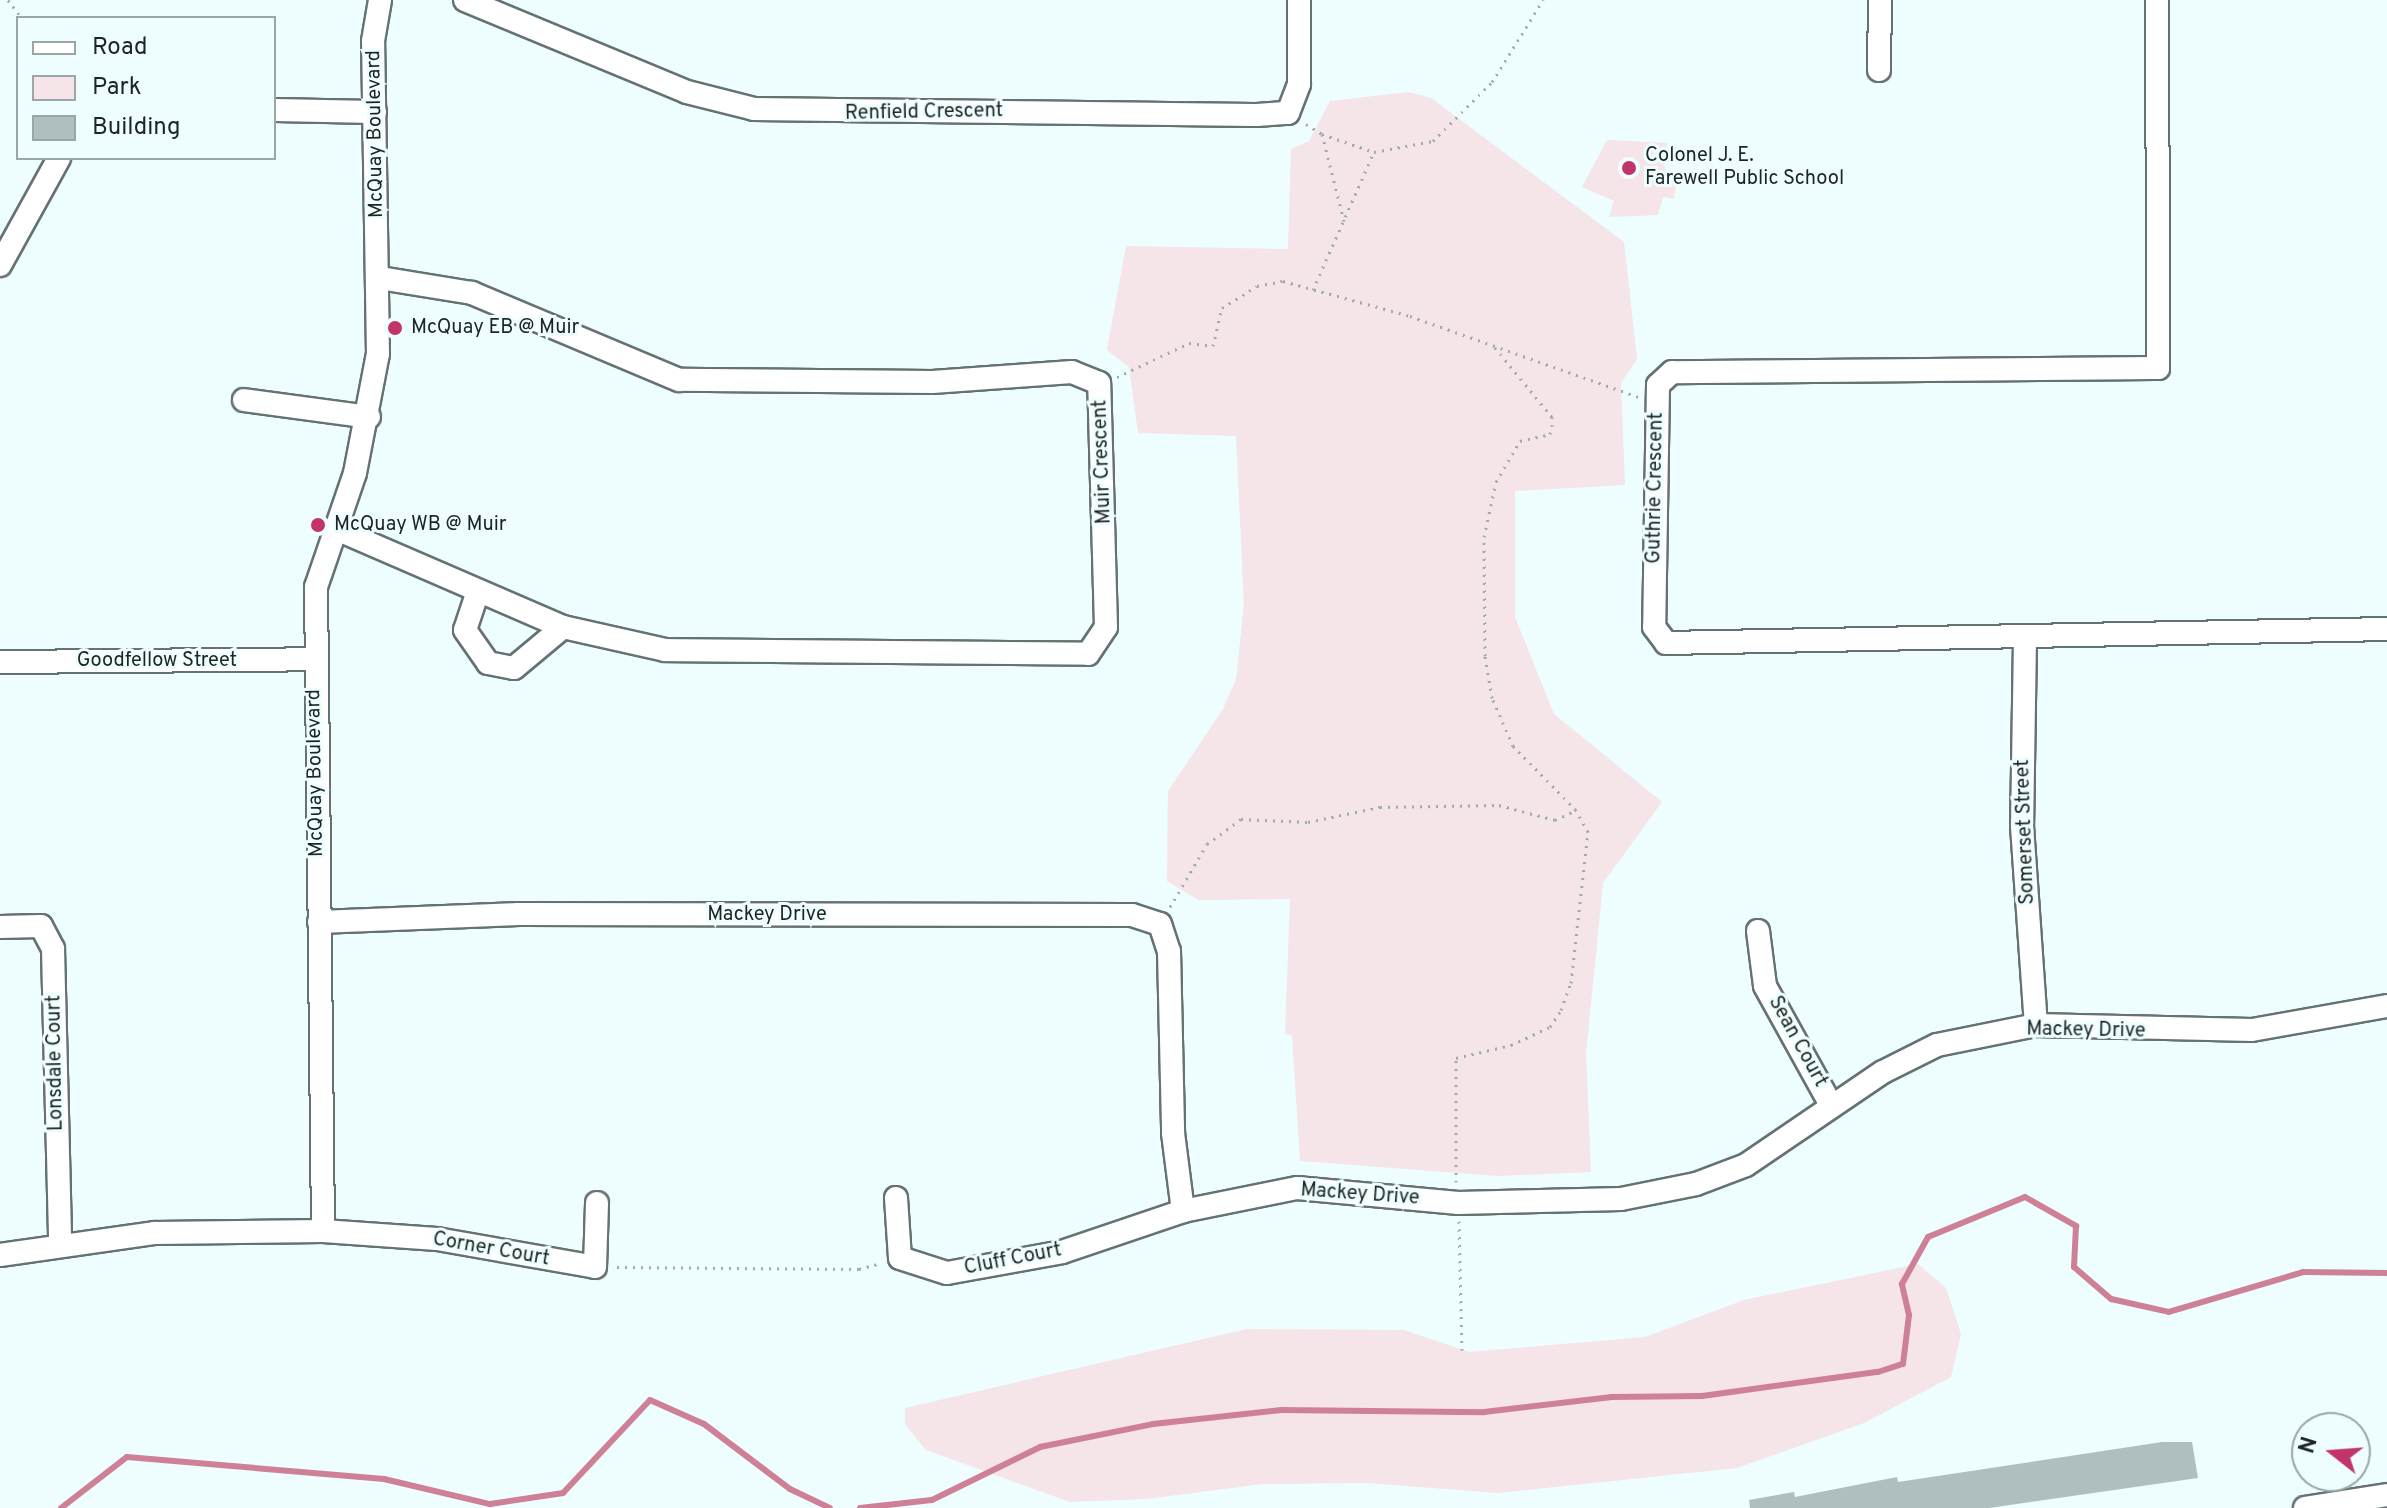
<!DOCTYPE html>
<style>
body{margin:0}
#map{position:relative;width:2387px;height:1508px;overflow:hidden;background:#eefdfd;font-family:Overpass,sans-serif}
div>[style]{position:absolute}
.green>*{inset:0;background:#f5e4e8}
.stream>*{height:6px;margin:-3px;padding:0 3px;transform-origin:3px;border-radius:3px;background:#ce8196}
.building>*{inset:0;background:#afbebe}
.path>*{height:3px;margin-top:-1.5px;transform-origin:0;background:repeating-linear-gradient(90deg,#a0acac 0 2px,transparent 0 8px)}
.roads{filter:drop-shadow(2px 0 #657273) drop-shadow(-2px 0 #657273) drop-shadow(0 2px #657273) drop-shadow(0 -2px #657273)}
.minor>*{height:22px;margin:-11px;padding:0 11px;transform-origin:11px;border-radius:11px;background:#fff}
.dots>*{width:22px;height:22px;translate:-50% -50%;box-sizing:border-box;border:4px solid #eefdfd;border-radius:50%}
span{translate:-50% -50%;white-space:nowrap;text-align:center;line-height:1.15;-webkit-text-stroke:6px #eefdfd;paint-order:stroke}
.street-label{font-size:20px;color:#1e2424}
.poi-label{font-size:20px;color:#1e2424}
.left{translate:0 -50%;text-align:left}
.legend{position:absolute;left:16px;top:16px;width:260px;height:144px;box-sizing:border-box;background:#eefdfd;border:2px solid #9ba6a6;margin:0;padding:10px 14px;list-style:none;font-size:24px;color:#1e2424}
.legend li{display:flex;align-items:center;gap:16px;height:40px}
.legend b{width:40px;border:2px solid #9ba6a6}
.north{position:absolute;left:2291px;top:1412px;width:80px;height:80px;box-sizing:border-box;background:#eefdfd;border:2px solid #9ba6a6;border-radius:50%;rotate:287deg;font-size:22px;font-weight:700;line-height:32px;text-align:center;color:#1e2424}
.north::after{content:'';display:block;margin:auto;width:28px;height:36px;background:#c1356a;clip-path:polygon(50% 0,100% 100%,50% 72%,0 100%)}
</style>
<div id="map">
<div class="green">
<div style="clip-path:polygon(1409px 92px,1431px 98px,1624px 242px,1637px 359px,1621px 383px,1625px 485px,1515px 491px,1515px 617px,1554px 714px,1662px 802px,1603px 883px,1586px 1053px,1591px 1172px,1498px 1176px,1300px 1161px,1292px 1035px,1285px 1034px,1290px 899px,1198px 900px,1167px 881px,1168px 791px,1223px 709px,1236px 679px,1244px 605px,1236px 436px,1138px 433px,1129px 367px,1107px 350px,1126px 246px,1288px 249px,1291px 149px,1309px 141px,1330px 101px)"></div>
<div style="clip-path:polygon(1607px 140px,1668px 143px,1661px 154px,1669px 182px,1676px 185px,1674px 199px,1663px 197px,1658px 215px,1609px 217px,1614px 201px,1582px 187px)"></div>
<div style="clip-path:polygon(1918px 1264px,1946px 1288px,1961px 1334px,1951px 1377px,1864px 1423px,1737px 1468px,1497px 1493px,1368px 1483px,1262px 1484px,1147px 1499px,1070px 1502px,926px 1450px,905px 1424px,905px 1408px,1247px 1329px,1404px 1330px,1469px 1352px,1645px 1337px,1744px 1300px)"></div>
</div>
<div class="stream">
<div style="left:61px;top:1508px;width:83px;rotate:-37.7deg"></div>
<div style="left:127px;top:1457px;width:258px;rotate:4.9deg"></div>
<div style="left:384px;top:1479px;width:109px;rotate:13.3deg"></div>
<div style="left:490px;top:1504px;width:74px;rotate:-8.6deg"></div>
<div style="left:563px;top:1493px;width:127px;rotate:-46.9deg"></div>
<div style="left:650px;top:1400px;width:59px;rotate:24deg"></div>
<div style="left:704px;top:1424px;width:108px;rotate:37.1deg"></div>
<div style="left:790px;top:1489px;width:44px;rotate:25.4deg"></div>
<div style="left:860px;top:1508px;width:72px;rotate:-6.3deg"></div>
<div style="left:932px;top:1500px;width:120px;rotate:-26.1deg"></div>
<div style="left:1040px;top:1447px;width:115px;rotate:-11.5deg"></div>
<div style="left:1153px;top:1424px;width:129px;rotate:-6.2deg"></div>
<div style="left:1281px;top:1410px;width:203px;rotate:0.6deg"></div>
<div style="left:1484px;top:1412px;width:129px;rotate:-6.7deg"></div>
<div style="left:1612px;top:1397px;width:90px;rotate:-0.6deg"></div>
<div style="left:1702px;top:1396px;width:178px;rotate:-7.8deg"></div>
<div style="left:1878px;top:1372px;width:26px;rotate:-18deg"></div>
<div style="left:1903px;top:1364px;width:49px;rotate:-83deg"></div>
<div style="left:1909px;top:1315px;width:32px;rotate:-103deg"></div>
<div style="left:1902px;top:1284px;width:54px;rotate:-61deg"></div>
<div style="left:1928px;top:1237px;width:105px;rotate:-22.4deg"></div>
<div style="left:2025px;top:1197px;width:59px;rotate:29.6deg"></div>
<div style="left:2076px;top:1226px;width:41px;rotate:92.8deg"></div>
<div style="left:2074px;top:1267px;width:49px;rotate:40.9deg"></div>
<div style="left:2111px;top:1299px;width:59px;rotate:12.6deg"></div>
<div style="left:2169px;top:1312px;width:140px;rotate:-16.6deg"></div>
<div style="left:2303px;top:1272px;width:84px;rotate:0.7deg"></div>
</div>
<div class="building">
<div style="clip-path:polygon(2162px 1442px,2192px 1442px,2198px 1478px,1989px 1508px,1750px 1508px,1749px 1500px,1794px 1492px,1795px 1497px,1897px 1477px,1898px 1482px)"></div>
</div>
<div class="path">
<div style="left:8px;top:0;width:23px;rotate:52deg"></div>
<div style="left:1306px;top:124px;width:19px;rotate:32deg"></div>
<div style="left:1322px;top:134px;width:90px;rotate:75.8deg"></div>
<div style="left:1322px;top:134px;width:55px;rotate:19.1deg"></div>
<div style="left:1374px;top:152px;width:60px;rotate:-10.6deg"></div>
<div style="left:1433px;top:141px;width:83px;rotate:-45deg"></div>
<div style="left:1492px;top:82px;width:97px;rotate:-58.1deg"></div>
<div style="left:1313px;top:290px;width:151px;rotate:-66.2deg"></div>
<div style="left:1117px;top:377px;width:80px;rotate:-25.3deg"></div>
<div style="left:1189px;top:343px;width:24px;rotate:7deg"></div>
<div style="left:1213px;top:346px;width:39px;rotate:-77deg"></div>
<div style="left:1222px;top:308px;width:41px;rotate:-32.2deg"></div>
<div style="left:1257px;top:286px;width:26px;rotate:-11deg"></div>
<div style="left:1283px;top:281px;width:132px;rotate:15.4deg"></div>
<div style="left:1410px;top:316px;width:243px;rotate:19.5deg"></div>
<div style="left:1170px;top:907px;width:73px;rotate:-59.6deg"></div>
<div style="left:1207px;top:844px;width:42px;rotate:-36.3deg"></div>
<div style="left:1241px;top:819px;width:67px;rotate:2.6deg"></div>
<div style="left:1308px;top:822px;width:74px;rotate:-11.8deg"></div>
<div style="left:1380px;top:807px;width:119px;rotate:-1deg"></div>
<div style="left:1499px;top:805px;width:58px;rotate:15deg"></div>
<div style="left:1555px;top:820px;width:23px;rotate:-25deg"></div>
<div style="left:1456px;top:1182px;width:124px;rotate:-90deg"></div>
<div style="left:1456px;top:1058px;width:57px;rotate:-13.3deg"></div>
<div style="left:1511px;top:1045px;width:43px;rotate:-24.8deg"></div>
<div style="left:1550px;top:1027px;width:20px;rotate:-57deg"></div>
<div style="left:1561px;top:1010px;width:29px;rotate:-70deg"></div>
<div style="left:1571px;top:983px;width:152px;rotate:-83.6deg"></div>
<div style="left:1588px;top:832px;width:25px;rotate:-119deg"></div>
<div style="left:1576px;top:810px;width:90px;rotate:-134.5deg"></div>
<div style="left:1513px;top:746px;width:52px;rotate:-113.6deg"></div>
<div style="left:1492px;top:698px;width:43px;rotate:-99.5deg"></div>
<div style="left:1485px;top:656px;width:119px;rotate:-90.5deg"></div>
<div style="left:1484px;top:537px;width:56px;rotate:-77.7deg"></div>
<div style="left:1496px;top:482px;width:48px;rotate:-59.7deg"></div>
<div style="left:1520px;top:441px;width:31px;rotate:-13deg"></div>
<div style="left:1550px;top:434px;width:8px;rotate:-76deg"></div>
<div style="left:1552px;top:426px;width:9px;rotate:-90deg"></div>
<div style="left:1552px;top:417px;width:94px;rotate:-129.4deg"></div>
<div style="left:1459px;top:1221px;width:129px;rotate:88.7deg"></div>
<div style="left:617px;top:1267px;width:242px;rotate:0.5deg"></div>
<div style="left:859px;top:1269px;width:23px;rotate:-15deg"></div>
</div>
<div class="roads">
<div class="minor">
<div style="left:465px;top:0;width:240px;rotate:22.5deg"></div>
<div style="left:687px;top:92px;width:69px;rotate:14.2deg"></div>
<div style="left:754px;top:109px;width:503px;rotate:0.68deg"></div>
<div style="left:1257px;top:115px;width:31px;rotate:-4deg"></div>
<div style="left:1288px;top:113px;width:31px;rotate:-69deg"></div>
<div style="left:1299px;top:84px;width:84px;rotate:-90deg"></div>
<div style="left:2157px;top:0;width:368px;rotate:89.8deg"></div>
<div style="left:2158px;top:368px;width:486px;rotate:179.5deg"></div>
<div style="left:1672px;top:372px;width:19px;rotate:137deg"></div>
<div style="left:1658px;top:385px;width:242px;rotate:90.9deg"></div>
<div style="left:1654px;top:627px;width:20px;rotate:53deg"></div>
<div style="left:1666px;top:643px;width:721px;rotate:-1.11deg"></div>
<div style="left:1879px;top:70px;width:70px;rotate:-89.2deg"></div>
<div style="left:274px;top:110px;width:101px;rotate:1.1deg"></div>
<div style="left:0;top:265px;width:122px;rotate:-61.1deg"></div>
<div style="left:244px;top:400px;width:126px;rotate:7.7deg"></div>
<div style="left:334px;top:528px;width:249px;rotate:23.4deg"></div>
<div style="left:563px;top:627px;width:105px;rotate:12.7deg"></div>
<div style="left:665px;top:650px;width:423px;rotate:0.5deg"></div>
<div style="left:1088px;top:654px;width:32px;rotate:-56deg"></div>
<div style="left:1106px;top:627px;width:244px;rotate:-91.6deg"></div>
<div style="left:1099px;top:383px;width:29px;rotate:-158deg"></div>
<div style="left:1072px;top:372px;width:140px;rotate:175.9deg"></div>
<div style="left:932px;top:382px;width:253px;rotate:-179.5deg"></div>
<div style="left:679px;top:380px;width:225px;rotate:-157.2deg"></div>
<div style="left:472px;top:293px;width:94px;rotate:-170.8deg"></div>
<div style="left:478px;top:591px;width:41px;rotate:108.4deg"></div>
<div style="left:465px;top:630px;width:40px;rotate:55.1deg"></div>
<div style="left:488px;top:663px;width:26px;rotate:11deg"></div>
<div style="left:514px;top:668px;width:64px;rotate:-39.9deg"></div>
<div style="left:2025px;top:639px;width:187px;rotate:90.9deg"></div>
<div style="left:2022px;top:826px;width:199px;rotate:86deg"></div>
<div style="left:0;top:662px;width:313px;rotate:-0.5deg"></div>
<div style="left:319px;top:922px;width:200px;rotate:-2.3deg"></div>
<div style="left:519px;top:914px;width:613px;rotate:0.09deg"></div>
<div style="left:1132px;top:915px;width:29px;rotate:18deg"></div>
<div style="left:1160px;top:924px;width:28px;rotate:72deg"></div>
<div style="left:1169px;top:951px;width:182px;rotate:88.7deg"></div>
<div style="left:1173px;top:1133px;width:79px;rotate:82.7deg"></div>
<div style="left:0;top:927px;width:41px;rotate:-1.4deg"></div>
<div style="left:41px;top:926px;width:26px;rotate:62deg"></div>
<div style="left:53px;top:949px;width:296px;rotate:88.6deg"></div>
<div style="left:1758px;top:931px;width:55px;rotate:82.7deg"></div>
<div style="left:1765px;top:986px;width:136px;rotate:61deg"></div>
<div style="left:896px;top:1198px;width:60px;rotate:86.2deg"></div>
<div style="left:900px;top:1258px;width:49px;rotate:17.7deg"></div>
<div style="left:947px;top:1273px;width:117px;rotate:-10.3deg"></div>
<div style="left:1062px;top:1252px;width:128px;rotate:-18.7deg"></div>
<div style="left:1183px;top:1211px;width:116px;rotate:-11.4deg"></div>
<div style="left:1297px;top:1188px;width:162px;rotate:5.3deg"></div>
<div style="left:1458px;top:1203px;width:163px;rotate:-1.4deg"></div>
<div style="left:1621px;top:1199px;width:76px;rotate:-11.3deg"></div>
<div style="left:1696px;top:1184px;width:53px;rotate:-20.8deg"></div>
<div style="left:1746px;top:1165px;width:166px;rotate:-34.2deg"></div>
<div style="left:1883px;top:1072px;width:60px;rotate:-26.6deg"></div>
<div style="left:1937px;top:1045px;width:101px;rotate:-11.4deg"></div>
<div style="left:2036px;top:1025px;width:216px;rotate:1.3deg"></div>
<div style="left:2252px;top:1030px;width:137px;rotate:-10.1deg"></div>
<div style="left:323px;top:1231px;width:644px;rotate:-90.62deg"></div>
<div style="left:316px;top:587px;width:120px;rotate:-71.1deg"></div>
<div style="left:355px;top:473px;width:121px;rotate:-79.1deg"></div>
<div style="left:378px;top:354px;width:313px;rotate:-90.9deg"></div>
<div style="left:373px;top:41px;width:42px;rotate:-80.3deg"></div>
<div style="left:0;top:1255px;width:157px;rotate:-8.1deg"></div>
<div style="left:155px;top:1233px;width:168px;rotate:-0.7deg"></div>
<div style="left:323px;top:1231px;width:114px;rotate:4deg"></div>
<div style="left:437px;top:1239px;width:160px;rotate:10deg"></div>
<div style="left:595px;top:1267px;width:64px;rotate:-88.2deg"></div>
<div style="left:2305px;top:1508px;width:83px;rotate:-9deg"></div>
</div>
</div>
<div class="dots">
<div style="left:1629px;top:168px;background:#c1356a"></div>
<div style="left:395px;top:328px;background:#c1356a"></div>
<div style="left:318px;top:525px;background:#c1356a"></div>
</div>
<div class="street-label">
<span style="left:924px;top:113px;rotate:-1deg">Renfield Crescent</span>
<span style="left:376px;top:134px;rotate:-91deg">McQuay Boulevard</span>
<span style="left:1103px;top:462px;rotate:-92deg">Muir Crescent</span>
<span style="left:1656px;top:488px;rotate:-89deg">Guthrie Crescent</span>
<span style="left:157px;top:661px">Goodfellow Street</span>
<span style="left:316px;top:773px;rotate:-91deg">McQuay Boulevard</span>
<span style="left:2026px;top:832px;rotate:-92deg">Somerset Street</span>
<span style="left:767px;top:915px">Mackey Drive</span>
<span style="left:2086px;top:1031px;rotate:1deg">Mackey Drive</span>
<span style="left:1797px;top:1042px;rotate:61deg">Sean Court</span>
<span style="left:56px;top:1063px;rotate:-91deg">Lonsdale Court</span>
<span style="left:1360px;top:1195px;rotate:4deg">Mackey Drive</span>
<span style="left:491px;top:1250px;rotate:10deg">Corner Court</span>
<span style="left:1013px;top:1260px;rotate:-11deg">Cluff Court</span>
</div>
<div class="poi-label">
<span class="left" style="left:1645px;top:168px">Colonel J. E.<br>Farewell Public School</span>
<span class="left" style="left:411px;top:328px">McQuay EB @ Muir</span>
<span class="left" style="left:334px;top:525px">McQuay WB @ Muir</span>
</div>
<ul class="legend">
<li><b style="height:10px;background:#fff"></b>Road</li>
<li><b style="height:22px;background:#f5e4e8"></b>Park</li>
<li><b style="height:22px;background:#afbebe"></b>Building</li>
</ul>
<div class="north">N</div>
</div>
